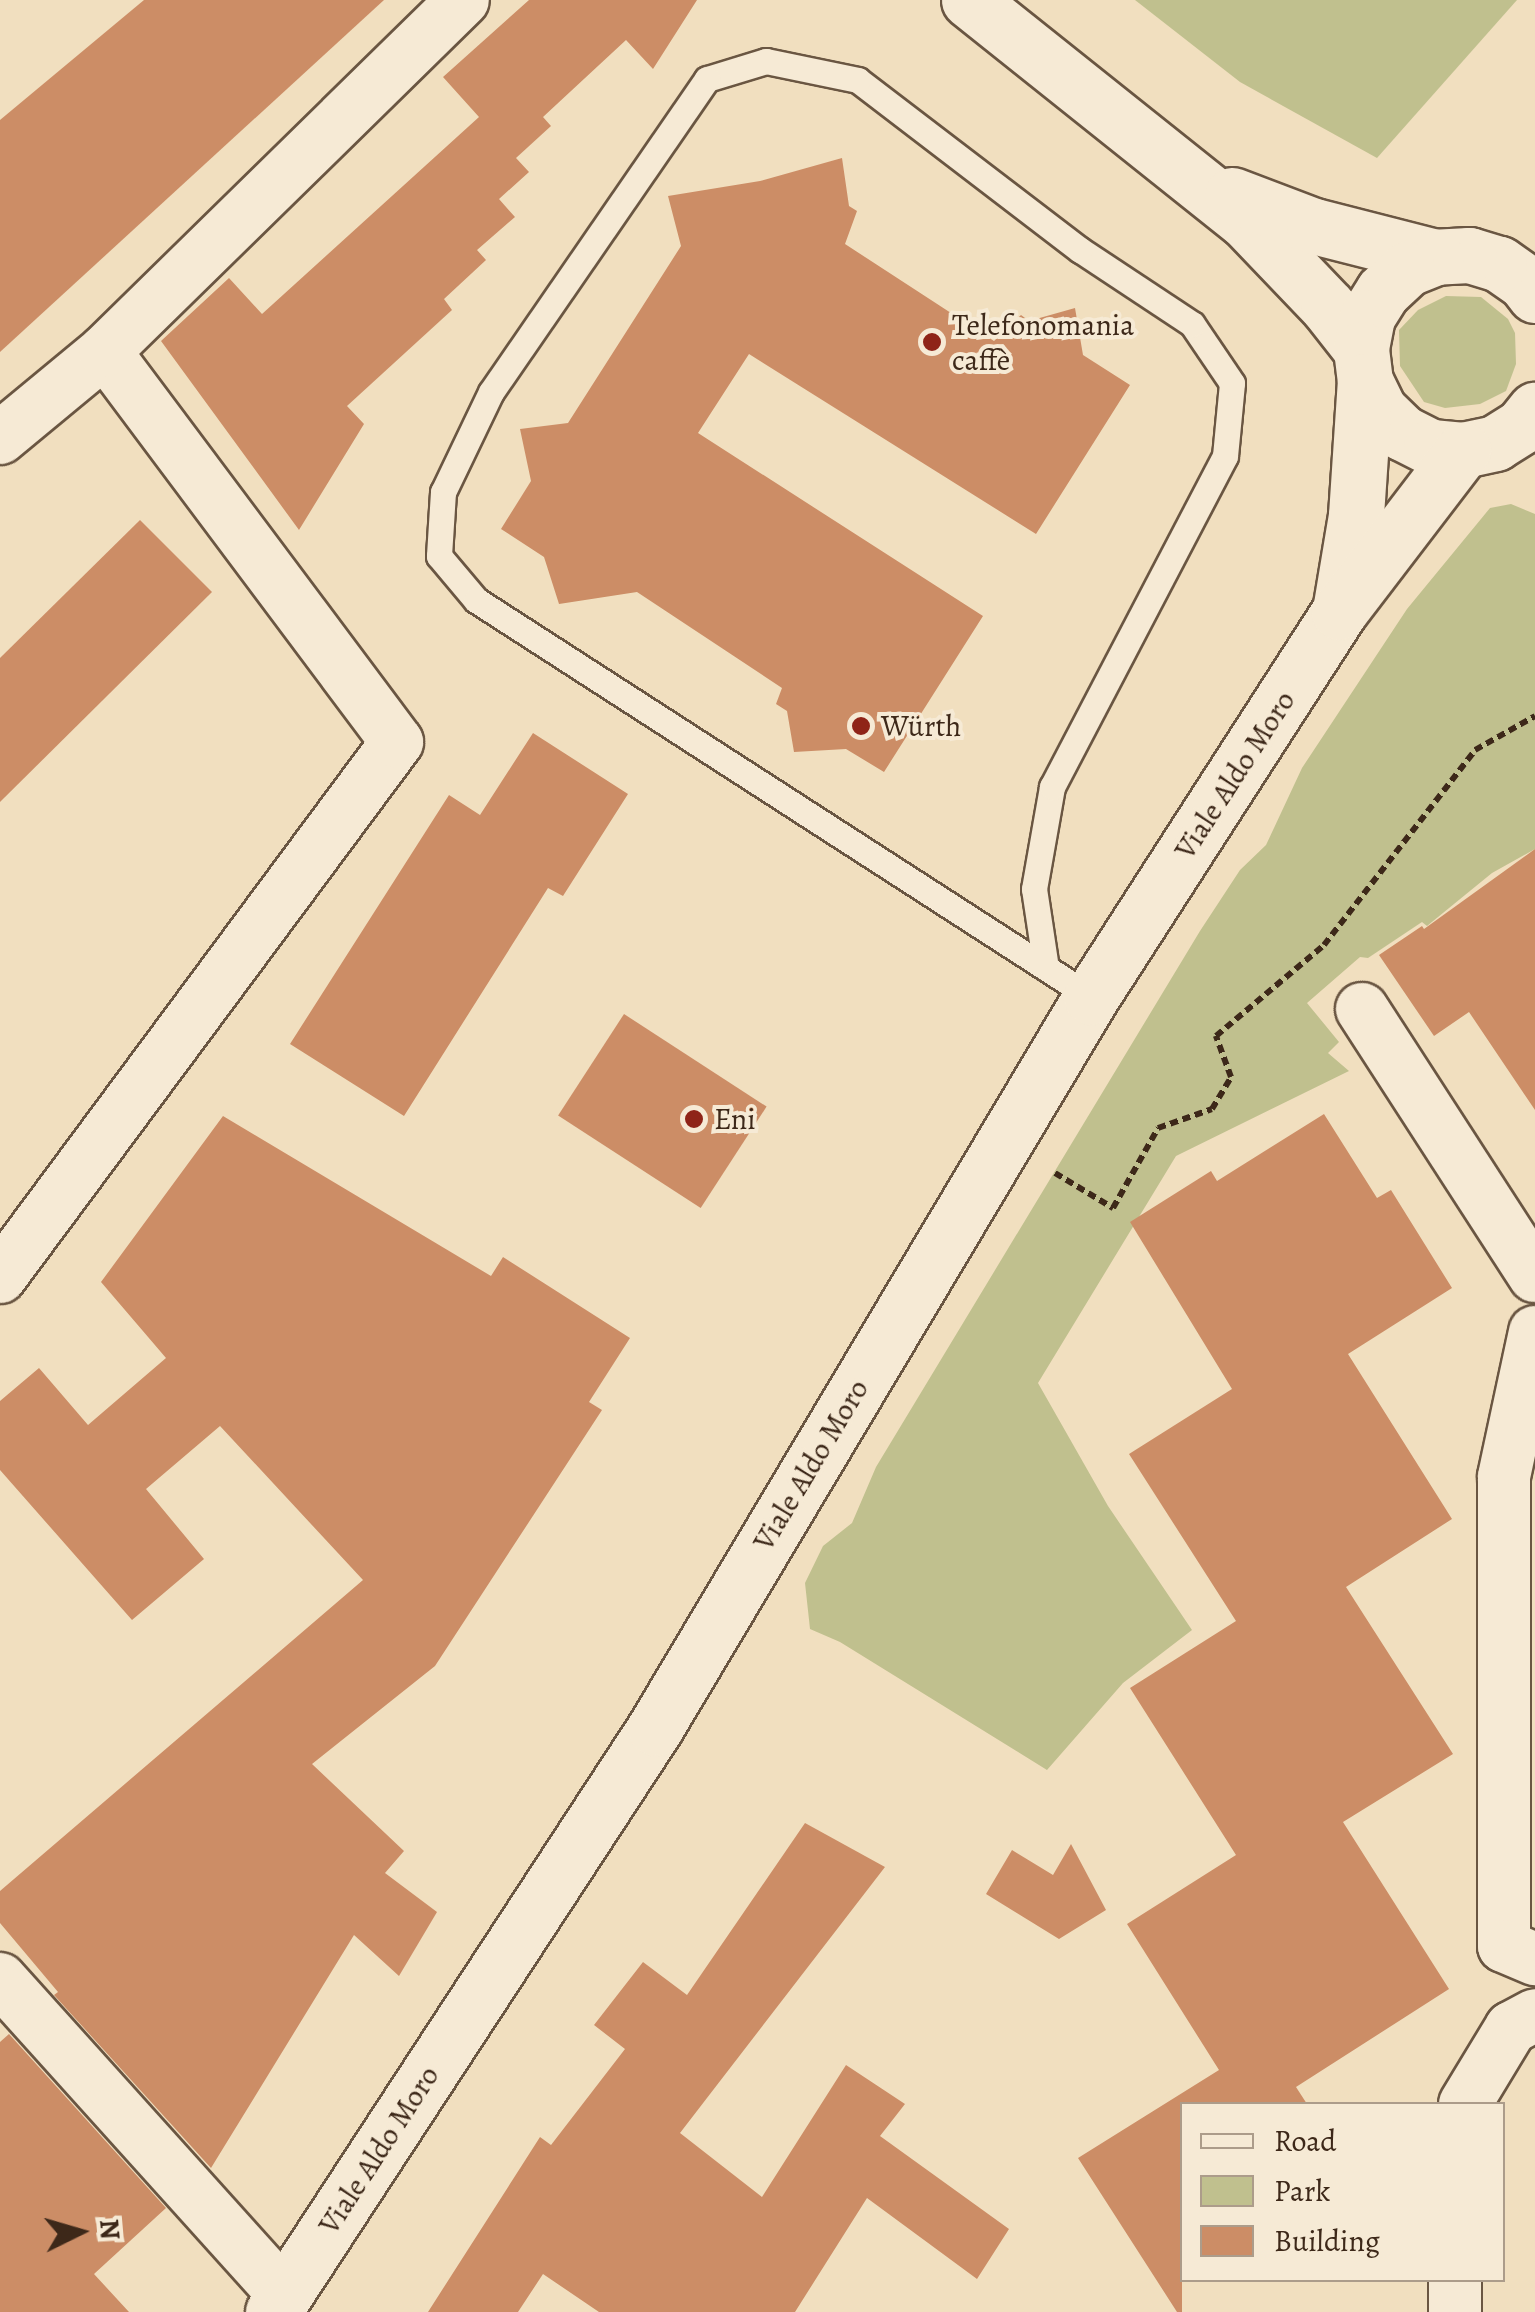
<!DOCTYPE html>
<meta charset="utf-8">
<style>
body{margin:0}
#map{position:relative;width:1535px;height:2312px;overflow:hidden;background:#f1dfbf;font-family:Alegreya,serif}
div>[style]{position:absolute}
.green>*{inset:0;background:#c0c08e}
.building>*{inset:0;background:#cc8d66;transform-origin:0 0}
.path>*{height:6px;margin-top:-3px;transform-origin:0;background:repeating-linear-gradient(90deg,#3d2819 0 8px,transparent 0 13px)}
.roads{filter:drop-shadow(2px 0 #6a5642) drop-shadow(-2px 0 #6a5642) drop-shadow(0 2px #6a5642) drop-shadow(0 -2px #6a5642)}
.lane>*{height:25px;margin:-12.5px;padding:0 12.5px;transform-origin:12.5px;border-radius:12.5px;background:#f6ead5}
.street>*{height:52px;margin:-26px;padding:0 26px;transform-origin:26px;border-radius:26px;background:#f6ead5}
.secondary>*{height:55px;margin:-27.5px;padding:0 27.5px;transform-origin:27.5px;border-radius:27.5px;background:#f6ead5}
.dots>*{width:28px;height:28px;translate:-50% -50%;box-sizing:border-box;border:5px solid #f6ead5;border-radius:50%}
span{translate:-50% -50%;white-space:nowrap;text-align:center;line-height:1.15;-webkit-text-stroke:8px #f6ead5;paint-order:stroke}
.poi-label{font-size:30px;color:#3d2819}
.left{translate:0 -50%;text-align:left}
.street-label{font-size:30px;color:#3d2819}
.legend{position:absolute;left:1180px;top:2102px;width:325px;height:180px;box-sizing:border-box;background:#f6ead5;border:2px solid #ac9c8a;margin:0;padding:12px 18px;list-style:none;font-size:30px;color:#3d2819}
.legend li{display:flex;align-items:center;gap:20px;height:50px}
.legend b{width:50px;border:2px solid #ac9c8a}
.north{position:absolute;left:30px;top:2182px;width:100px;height:100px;-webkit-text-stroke:8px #f6ead5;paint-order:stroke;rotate:85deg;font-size:28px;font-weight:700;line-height:40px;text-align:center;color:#3d2819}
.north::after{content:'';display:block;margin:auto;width:35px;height:45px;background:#3d2819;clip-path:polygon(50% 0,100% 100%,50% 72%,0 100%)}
</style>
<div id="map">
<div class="green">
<div style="clip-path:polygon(1135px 0,1517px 0,1377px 158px,1240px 82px)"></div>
<div style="clip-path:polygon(1446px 296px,1481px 297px,1508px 319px,1515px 333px,1516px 364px,1506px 391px,1480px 404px,1445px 408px,1424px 402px,1400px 366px,1399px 330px,1418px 310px)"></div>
<div style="clip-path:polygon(1511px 504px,1535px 514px,1535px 849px,1492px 873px,1427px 926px,1422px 922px,1368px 958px,1360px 957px,1307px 1003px,1339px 1042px,1328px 1053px,1349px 1071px,1176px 1156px,1038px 1383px,1108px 1506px,1192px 1630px,1123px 1683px,1047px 1770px,840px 1642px,810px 1629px,805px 1583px,823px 1546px,852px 1523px,876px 1467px,1200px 931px,1240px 870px,1266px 845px,1302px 768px,1407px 609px,1490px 508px)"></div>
</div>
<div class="building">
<div style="clip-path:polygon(144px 0,384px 0,0 352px,0 120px)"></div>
<div style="clip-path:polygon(529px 0,697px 0,653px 69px,626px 40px,543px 117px,551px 126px,516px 158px,529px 172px,499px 199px,515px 217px,477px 250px,486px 260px,444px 299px,452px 310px,347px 406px,364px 424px,299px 530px,161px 341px,229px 278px,262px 314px,479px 117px,443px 77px)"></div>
<div style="clip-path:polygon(842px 158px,849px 206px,857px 211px,845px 244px,994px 341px,1021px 315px,1029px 321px,1075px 308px,1083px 355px,1130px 385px,1036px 534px,749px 354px,698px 433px,983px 616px,884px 772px,846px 749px,794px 752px,787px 711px,776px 704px,782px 688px,637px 592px,559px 604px,544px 557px,501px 529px,531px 481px,520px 429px,568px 423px,681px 246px,668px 196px,760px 181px)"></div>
<div style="clip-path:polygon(140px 520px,212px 592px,0 802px,0 658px)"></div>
<div style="clip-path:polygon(533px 733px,628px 794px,563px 896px,548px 888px,404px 1116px,290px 1044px,449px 795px,480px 815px)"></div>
<div style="clip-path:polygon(1535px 849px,1535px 1110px,1469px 1012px,1434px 1036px,1379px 955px,1422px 926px,1424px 929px)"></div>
<div style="left:624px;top:1014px;width:170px;height:121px;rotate:33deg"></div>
<div style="clip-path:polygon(1324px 1114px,1377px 1198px,1391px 1190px,1452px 1288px,1348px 1354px,1452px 1519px,1346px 1587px,1453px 1754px,1343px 1822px,1449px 1989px,1296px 2087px,1307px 2104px,1182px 2104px,1182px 2312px,1177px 2312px,1078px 2158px,1219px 2070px,1127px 1924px,1236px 1855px,1130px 1688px,1236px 1621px,1129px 1454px,1232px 1389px,1130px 1222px,1211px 1171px,1217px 1181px)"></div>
<div style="clip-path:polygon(223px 1116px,491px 1276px,503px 1257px,630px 1338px,589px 1402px,602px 1410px,435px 1666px,312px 1764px,404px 1851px,385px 1873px,437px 1912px,399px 1976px,354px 1935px,211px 2168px,54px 1995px,58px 1992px,0 1923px,0 1891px,363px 1580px,220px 1426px,146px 1489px,204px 1559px,132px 1620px,0 1470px,0 1401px,39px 1368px,88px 1425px,166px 1358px,101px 1282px)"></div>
<div style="clip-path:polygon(805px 1823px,885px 1867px,680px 2133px,762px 2197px,846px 2065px,905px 2104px,880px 2136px,1009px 2229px,977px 2279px,867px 2198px,795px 2312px,599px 2312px,543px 2274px,518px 2312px,428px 2312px,540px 2137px,551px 2145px,625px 2049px,594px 2025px,643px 1962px,687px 1995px)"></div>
<div style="clip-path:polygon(1071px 1844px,1106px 1910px,1059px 1939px,986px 1894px,1012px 1850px,1053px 1875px)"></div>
<div style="clip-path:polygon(9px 2034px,166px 2208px,94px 2274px,129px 2312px,0 2312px,0 2042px)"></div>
</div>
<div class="path">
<div style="left:1055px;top:1173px;width:68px;rotate:31.1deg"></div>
<div style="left:1113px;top:1208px;width:92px;rotate:-60.6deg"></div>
<div style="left:1158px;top:1128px;width:57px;rotate:-19.4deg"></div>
<div style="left:1212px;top:1109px;width:37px;rotate:-59deg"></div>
<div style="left:1231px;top:1077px;width:44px;rotate:-110.1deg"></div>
<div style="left:1216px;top:1036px;width:141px;rotate:-40.1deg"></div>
<div style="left:1324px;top:945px;width:247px;rotate:-52.2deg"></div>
<div style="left:1475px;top:750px;width:69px;rotate:-29.5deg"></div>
</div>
<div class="roads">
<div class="lane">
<div style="left:1046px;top:968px;width:80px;rotate:-98.6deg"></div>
<div style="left:1034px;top:889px;width:104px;rotate:-80deg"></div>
<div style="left:1052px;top:787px;width:373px;rotate:-62.4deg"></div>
<div style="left:1225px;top:456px;width:73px;rotate:-84.5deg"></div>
<div style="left:1232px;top:383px;width:71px;rotate:-124.1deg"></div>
<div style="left:1192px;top:324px;width:134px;rotate:-146.5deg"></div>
<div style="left:1080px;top:250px;width:280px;rotate:-142.6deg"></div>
<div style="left:858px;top:80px;width:94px;rotate:-168.3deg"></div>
<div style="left:766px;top:61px;width:62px;rotate:163deg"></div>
<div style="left:707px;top:79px;width:380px;rotate:124.6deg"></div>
<div style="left:491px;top:392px;width:111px;rotate:115.6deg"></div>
<div style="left:443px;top:492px;width:64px;rotate:93.6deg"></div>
<div style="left:439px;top:556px;width:57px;rotate:49.9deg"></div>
<div style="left:476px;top:600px;width:732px;rotate:32.84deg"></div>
</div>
<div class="street">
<div style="left:0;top:438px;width:136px;rotate:-39.6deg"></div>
<div style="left:1362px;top:1009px;width:318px;rotate:57.1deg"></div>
<div style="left:0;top:1277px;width:666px;rotate:-53.42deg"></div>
<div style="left:397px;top:742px;width:488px;rotate:-126.8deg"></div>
<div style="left:105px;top:351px;width:501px;rotate:-44.43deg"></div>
<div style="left:1535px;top:1332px;width:148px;rotate:102.1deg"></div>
<div style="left:1504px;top:1477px;width:469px;rotate:90deg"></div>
<div style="left:1504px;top:1946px;width:34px;rotate:23deg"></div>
<div style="left:0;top:1979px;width:426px;rotate:48deg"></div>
<div style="left:1465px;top:2104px;width:89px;rotate:-58.8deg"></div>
<div style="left:1511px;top:2028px;width:27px;rotate:-28deg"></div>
<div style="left:1455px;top:2312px;width:32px;rotate:-90deg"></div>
</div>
<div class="secondary">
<div style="left:969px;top:0;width:353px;rotate:38.6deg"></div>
<div style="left:1245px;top:220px;width:120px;rotate:46.3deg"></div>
<div style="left:1328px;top:307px;width:53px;rotate:51.8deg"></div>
<div style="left:1232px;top:195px;width:88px;rotate:20.7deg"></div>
<div style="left:1314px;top:226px;width:126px;rotate:14.3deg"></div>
<div style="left:1535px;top:295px;width:16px;rotate:-128deg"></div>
<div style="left:1525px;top:282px;width:32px;rotate:-145deg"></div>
<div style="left:1499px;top:264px;width:31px;rotate:-163deg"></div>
<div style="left:1469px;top:255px;width:33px;rotate:177deg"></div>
<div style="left:1436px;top:257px;width:31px;rotate:158deg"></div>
<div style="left:1407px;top:269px;width:33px;rotate:137deg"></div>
<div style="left:1383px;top:291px;width:31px;rotate:122deg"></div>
<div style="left:1367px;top:317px;width:33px;rotate:101deg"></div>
<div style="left:1361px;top:349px;width:32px;rotate:83deg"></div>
<div style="left:1365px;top:381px;width:32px;rotate:64deg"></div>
<div style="left:1379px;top:410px;width:33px;rotate:44deg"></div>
<div style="left:1403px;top:433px;width:31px;rotate:27deg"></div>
<div style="left:1431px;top:447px;width:32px;rotate:5deg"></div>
<div style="left:1463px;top:450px;width:33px;rotate:-12deg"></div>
<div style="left:1495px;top:443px;width:32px;rotate:-32deg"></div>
<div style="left:1522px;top:426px;width:21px;rotate:-51deg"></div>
<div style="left:1341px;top:605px;width:91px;rotate:-80.5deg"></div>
<div style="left:1356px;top:515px;width:134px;rotate:-86.2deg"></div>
<div style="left:273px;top:2312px;width:698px;rotate:-56.81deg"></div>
<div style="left:655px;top:1728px;width:851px;rotate:-59.19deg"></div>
<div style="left:1091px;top:997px;width:458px;rotate:-57.2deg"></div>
<div style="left:1339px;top:612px;width:204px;rotate:-52.6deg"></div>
</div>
</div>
<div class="dots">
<div style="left:932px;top:342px;background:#8f2418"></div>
<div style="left:861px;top:726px;background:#8f2418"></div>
<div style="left:694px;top:1119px;background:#8f2418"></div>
</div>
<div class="poi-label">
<span class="left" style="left:952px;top:342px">Telefonomania<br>caffè</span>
<span class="left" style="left:881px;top:726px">Würth</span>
<span class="left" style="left:714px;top:1119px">Eni</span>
</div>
<div class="street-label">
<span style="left:1235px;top:775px;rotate:-57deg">Viale Aldo Moro</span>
<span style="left:811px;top:1465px;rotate:-59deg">Viale Aldo Moro</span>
<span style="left:379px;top:2150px;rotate:-57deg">Viale Aldo Moro</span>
</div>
<ul class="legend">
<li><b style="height:12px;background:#f6ead5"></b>Road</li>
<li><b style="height:28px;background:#c0c08e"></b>Park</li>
<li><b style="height:28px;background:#cc8d66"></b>Building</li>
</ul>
<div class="north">N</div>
</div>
